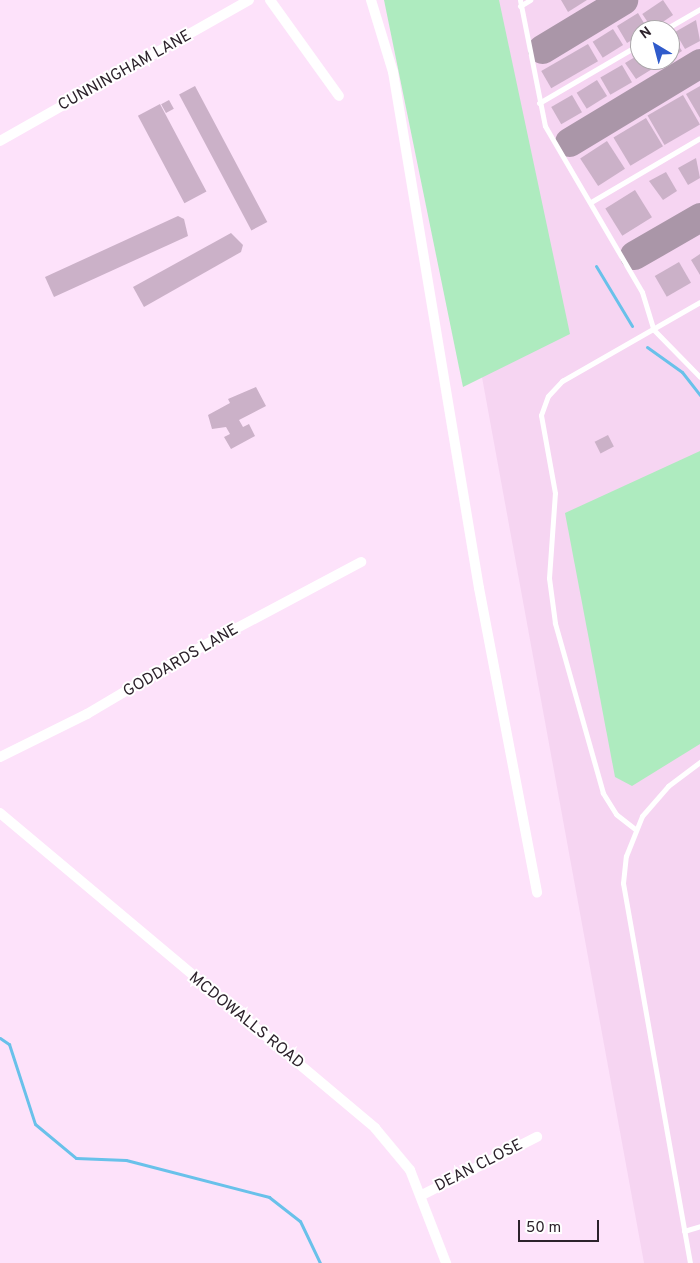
<!DOCTYPE html>
<style>
body{margin:0}
#map{position:relative;width:700px;height:1263px;overflow:hidden;background:#fde2fa;font-family:Overpass,sans-serif}
div>[style]{position:absolute}
.built>*{inset:0;background:#f6d5f2}
.green>*{inset:0;background:#aeebbf}
.stream>*{height:3px;margin:-1.5px;padding:0 1.5px;transform-origin:1.5px;border-radius:1.5px;background:#69c1ea}
.taxiway>*{height:29px;margin:-14.5px;padding:0 14.5px;transform-origin:14.5px;border-radius:14.5px;background:#aa96a8}
.building>*{inset:0;background:#cbb1c8;transform-origin:0 0}
.lane>*{height:5px;margin:-2.5px;padding:0 2.5px;transform-origin:2.5px;border-radius:2.5px;background:#fff}
.street>*{height:10px;margin:-5px;padding:0 5px;transform-origin:5px;border-radius:5px;background:#fff}
span{translate:-50% -50%;white-space:nowrap;text-align:center;line-height:1.15;-webkit-text-stroke:4px #fff;paint-order:stroke}
.street-label{font-size:16px;color:#2c222b}
.north{position:absolute;left:630px;top:20px;width:50px;height:50px;box-sizing:border-box;background:#fff;border:1px solid #aba7aa;border-radius:50%;rotate:323deg;font-size:14px;font-weight:700;line-height:20px;text-align:center;color:#2c222b}
.north::after{content:'';display:block;margin:auto;width:18px;height:22px;background:#305bcb;clip-path:polygon(50% 0,100% 100%,50% 72%,0 100%)}
.scale{position:absolute;left:518px;top:1220px;width:81px;height:22px;box-sizing:border-box;border:2px solid #2c222b;border-top:0;padding-left:6px;font-size:15px;line-height:18px;white-space:nowrap;color:#2c222b;-webkit-text-stroke:4px #fff;paint-order:stroke}
</style>
<div id="map">
<div class="built">
<div style="clip-path:polygon(evenodd,413px 0,700px 0,700px 1263px,644px 1263px,413px 0,640px 30px,670px 30px,670px 60px,640px 60px,640px 30px)"></div>
</div>
<div class="green">
<div style="clip-path:polygon(384px 0,499px 0,570px 334px,463px 387px)"></div>
<div style="clip-path:polygon(700px 451px,700px 744px,632px 786px,615px 777px,565px 513px)"></div>
</div>
<div class="stream">
<div style="left:596px;top:266px;width:70px;rotate:59deg"></div>
<div style="left:647px;top:347px;width:43px;rotate:35.5deg"></div>
<div style="left:682px;top:372px;width:29px;rotate:52deg"></div>
<div style="left:0;top:1038px;width:11px;rotate:34deg"></div>
<div style="left:9px;top:1044px;width:84px;rotate:72deg"></div>
<div style="left:35px;top:1124px;width:53px;rotate:39.7deg"></div>
<div style="left:76px;top:1158px;width:50px;rotate:2.3deg"></div>
<div style="left:126px;top:1160px;width:148px;rotate:14.5deg"></div>
<div style="left:269px;top:1197px;width:39px;rotate:38deg"></div>
<div style="left:300px;top:1221px;width:47px;rotate:64.5deg"></div>
</div>
<div class="taxiway">
<div style="left:542px;top:49px;width:95px;rotate:-31.2deg"></div>
<div style="left:569px;top:142px;width:153px;rotate:-31.1deg"></div>
<div style="left:634px;top:255px;width:76px;rotate:-29.9deg"></div>
</div>
<div class="building">
<div style="clip-path:polygon(561px 0,587px 0,568px 12px)"></div>
<div style="left:663px;top:0;width:18px;height:25px;rotate:56deg"></div>
<div style="clip-path:polygon(638px 13px,648px 30px,640px 30px,640px 35px,627px 43px,617px 26px)"></div>
<div style="clip-path:polygon(696px 20px,700px 41px,685px 49px,675px 32px)"></div>
<div style="left:613px;top:29px;width:19px;height:24px;rotate:58deg"></div>
<div style="clip-path:polygon(672px 35px,682px 51px,670px 59px,670px 36px)"></div>
<div style="left:588px;top:44px;width:20px;height:54px;rotate:60deg"></div>
<div style="clip-path:polygon(640px 54px,640px 60px,654px 60px,657px 66px,636px 79px,625px 63px)"></div>
<div style="left:622px;top:65px;width:20px;height:25px;rotate:60deg"></div>
<div style="left:597px;top:80px;width:19px;height:24px;rotate:58deg"></div>
<div style="left:195px;top:86px;width:154px;height:18px;rotate:62deg"></div>
<div style="clip-path:polygon(700px 86px,700px 118px,686px 94px)"></div>
<div style="left:572px;top:95px;width:20px;height:24px;rotate:60deg"></div>
<div style="left:683px;top:95px;width:34px;height:41px;rotate:60deg"></div>
<div style="left:169px;top:100px;width:10px;height:9px;rotate:61deg"></div>
<div style="left:160px;top:104px;width:99px;height:25px;rotate:62deg"></div>
<div style="left:646px;top:118px;width:33px;height:38px;rotate:59deg"></div>
<div style="left:607px;top:141px;width:33px;height:32px;rotate:57deg"></div>
<div style="clip-path:polygon(696px 158px,700px 178px,688px 185px,678px 168px)"></div>
<div style="clip-path:polygon(666px 172px,677px 191px,663px 200px,649px 181px)"></div>
<div style="left:635px;top:190px;width:32px;height:35px;rotate:58deg"></div>
<div style="clip-path:polygon(178px 216px,184px 219px,188px 236px,54px 297px,45px 277px)"></div>
<div style="clip-path:polygon(231px 233px,243px 245px,241px 252px,144px 307px,133px 287px)"></div>
<div style="clip-path:polygon(700px 254px,700px 275px,691px 260px)"></div>
<div style="left:679px;top:262px;width:24px;height:28px;rotate:60deg"></div>
<div style="clip-path:polygon(256px 387px,266px 406px,239px 420px,243px 427px,249px 424px,255px 436px,231px 449px,224px 437px,230px 434px,226px 427px,212px 429px,208px 415px,230px 403px,228px 399px)"></div>
<div style="left:608px;top:435px;width:13px;height:15px;rotate:63deg"></div>
</div>
<div class="lane">
<div style="left:520px;top:0;width:128px;rotate:78.8deg"></div>
<div style="left:545px;top:126px;width:192px;rotate:59.7deg"></div>
<div style="left:642px;top:292px;width:39px;rotate:73deg"></div>
<div style="left:653px;top:329px;width:67px;rotate:45.6deg"></div>
<div style="left:520px;top:6px;width:12px;rotate:-31deg"></div>
<div style="left:664px;top:30px;width:42px;rotate:-30.3deg"></div>
<div style="left:539px;top:103px;width:117px;rotate:-30.3deg"></div>
<div style="left:591px;top:202px;width:126px;rotate:-30.4deg"></div>
<div style="left:635px;top:829px;width:24px;rotate:-142deg"></div>
<div style="left:616px;top:814px;width:25px;rotate:-122deg"></div>
<div style="left:603px;top:793px;width:177px;rotate:-105.8deg"></div>
<div style="left:555px;top:623px;width:45px;rotate:-97.6deg"></div>
<div style="left:549px;top:578px;width:85px;rotate:-86deg"></div>
<div style="left:555px;top:493px;width:79px;rotate:-100.2deg"></div>
<div style="left:541px;top:415px;width:20px;rotate:-70deg"></div>
<div style="left:548px;top:396px;width:21px;rotate:-47deg"></div>
<div style="left:562px;top:381px;width:159px;rotate:-29.8deg"></div>
<div style="left:684px;top:1231px;width:17px;rotate:-17deg"></div>
<div style="left:690px;top:1263px;width:386px;rotate:-100deg"></div>
<div style="left:623px;top:883px;width:27px;rotate:-84deg"></div>
<div style="left:626px;top:856px;width:43px;rotate:-68.2deg"></div>
<div style="left:642px;top:816px;width:40px;rotate:-49deg"></div>
<div style="left:668px;top:786px;width:40px;rotate:-37deg"></div>
</div>
<div class="street">
<div style="left:270px;top:0;width:118px;rotate:54.3deg"></div>
<div style="left:371px;top:0;width:75px;rotate:73deg"></div>
<div style="left:393px;top:72px;width:523px;rotate:80.54deg"></div>
<div style="left:479px;top:588px;width:310px;rotate:79.2deg"></div>
<div style="left:0;top:141px;width:286px;rotate:-29.5deg"></div>
<div style="left:0;top:757px;width:97px;rotate:-26.3deg"></div>
<div style="left:87px;top:714px;width:120px;rotate:-30.6deg"></div>
<div style="left:190px;top:653px;width:194px;rotate:-28deg"></div>
<div style="left:0;top:813px;width:490px;rotate:40deg"></div>
<div style="left:375px;top:1128px;width:55px;rotate:50.2deg"></div>
<div style="left:410px;top:1170px;width:100px;rotate:68.8deg"></div>
<div style="left:422px;top:1195px;width:129px;rotate:-26.8deg"></div>
</div>
<div class="street-label">
<span style="left:125px;top:71px;rotate:-29deg">CUNNINGHAM LANE</span>
<span style="left:181px;top:661px;rotate:-30deg">GODDARDS LANE</span>
<span style="left:246px;top:1021px;rotate:39deg">MCDOWALLS ROAD</span>
<span style="left:479px;top:1166px;rotate:-27deg">DEAN CLOSE</span>
</div>
<div class="north">N</div>
<div class="scale">50 m</div>
</div>
